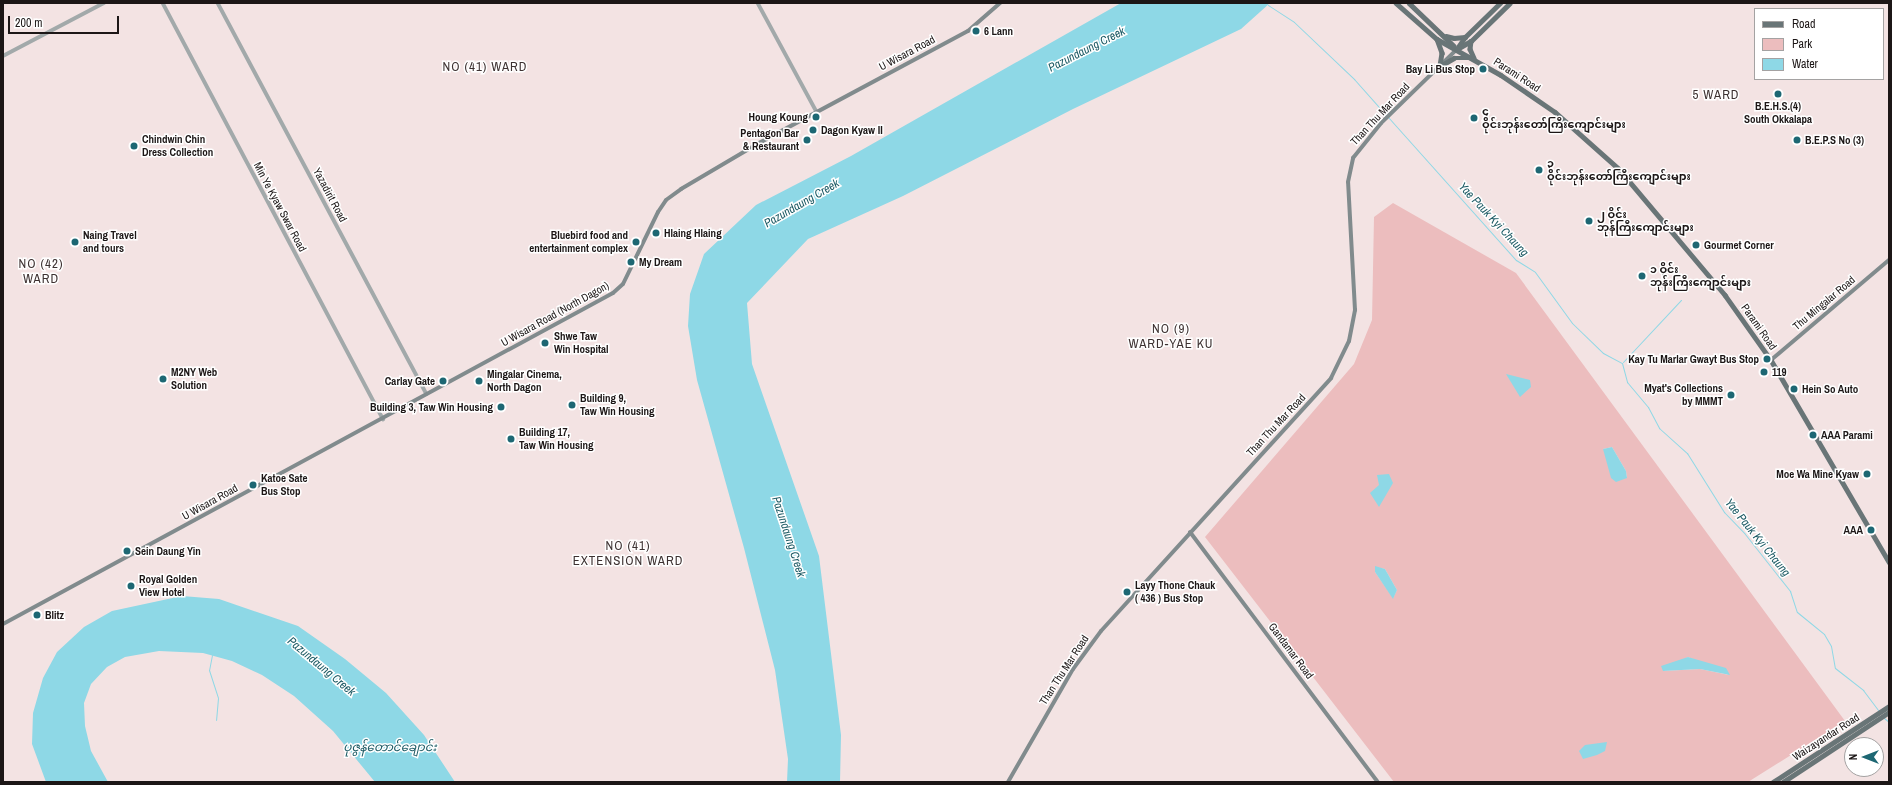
<!DOCTYPE html>
<meta charset="utf-8">
<style>
body{margin:0}
#map{position:relative;width:1892px;height:785px;overflow:hidden;background:#f3e3e3;font-family:"Archivo Narrow","Noto Sans Myanmar",sans-serif}
div>[style]{position:absolute}
.green>*{inset:0;background:#ecbdbe}
.water>*{inset:0;background:#8ed8e6}
.stream>*{height:1px;margin:-0.5px;padding:0 0.5px;transform-origin:0.5px;border-radius:0.5px;background:#8ed8e6}
.tertiary>*{height:3.5px;margin:-1.75px;padding:0 1.75px;transform-origin:1.75px;border-radius:1.75px;background:#a2a9aa}
.secondary>*{height:4px;margin:-2px;padding:0 2px;transform-origin:2px;border-radius:2px;background:#818b8d}
.primary>*{height:4.5px;margin:-2.25px;padding:0 2.25px;transform-origin:2.25px;border-radius:2.25px;background:#697577}
.dots>*{width:11px;height:11px;translate:-50% -50%;box-sizing:border-box;border:2px solid #fff;border-radius:50%}
span{translate:-50% -50%;white-space:nowrap;text-align:center;line-height:1.15;-webkit-text-stroke:3px #fff;paint-order:stroke}
.poi-label{font-size:11px;color:#1c1616;font-weight:700}
.left{translate:0 -50%;text-align:left}
.right{translate:-100% -50%;text-align:right}
.street-label{font-size:11px;color:#1c1616}
.water-label{font-size:12px;color:#1c5a64;font-style:italic}
.quarter-label{font-size:13px;color:#3d3131;letter-spacing:1px}
.frame{position:absolute;inset:0;border:4px solid #1c1616;pointer-events:none}
.legend{position:absolute;left:1754px;top:8px;width:130px;height:72px;box-sizing:border-box;background:#fff;border:1px solid #a4a2a2;margin:0;padding:5px 7px;list-style:none;font-size:12px;color:#1c1616}
.legend li{display:flex;align-items:center;gap:8px;height:20px}
.legend b{width:20px;border:1px solid #a4a2a2}
.north{position:absolute;left:1844px;top:737px;width:40px;height:40px;box-sizing:border-box;background:#fff;border:1px solid #a4a2a2;border-radius:50%;rotate:270deg;font-size:11px;font-weight:700;line-height:16px;text-align:center;color:#1c1616}
.north::after{content:'';display:block;margin:auto;width:14px;height:18px;background:#1d6773;clip-path:polygon(50% 0,100% 100%,50% 72%,0 100%)}
.scale{position:absolute;left:8px;top:16px;width:111px;height:18px;box-sizing:border-box;border:2px solid #1c1616;border-top:0;padding-left:5px;font-size:12px;line-height:14px;white-space:nowrap;color:#1c1616;-webkit-text-stroke:3px #fff;paint-order:stroke}
</style>
<div id="map">
<div class="green">
<div style="clip-path:polygon(evenodd,1393px 203px,1516px 273px,1845px 721px,1748px 782px,1394px 782px,1205px 537px,1354px 364px,1372px 320px,1374px 217px,1393px 203px,1612px 447px,1626px 471px,1627px 478px,1603px 449px,1612px 447px,1393px 203px,1375px 567px,1385px 569px,1397px 590px,1393px 598px,1375px 572px,1375px 567px,1393px 203px,1688px 657px,1729px 675px,1700px 669px,1663px 671px,1688px 657px)"></div>
</div>
<div class="water">
<div style="clip-path:polygon(1121px 3px,1270px 3px,1241px 29px,1073px 109px,903px 196px,808px 239px,747px 303px,752px 364px,819px 556px,841px 735px,840px 782px,787px 782px,788px 759px,775px 670px,744px 548px,697px 380px,688px 326px,690px 294px,704px 254px,756px 205px,851px 156px)"></div>
<div style="clip-path:polygon(1506px 374px,1530px 380px,1531px 387px,1520px 397px)"></div>
<div style="clip-path:polygon(1612px 447px,1626px 471px,1627px 478px,1616px 482px,1611px 478px,1603px 449px)"></div>
<div style="clip-path:polygon(1389px 474px,1393px 483px,1379px 507px,1370px 493px,1379px 485px,1377px 475px)"></div>
<div style="clip-path:polygon(1375px 566px,1385px 569px,1397px 590px,1393px 599px,1375px 572px)"></div>
<div style="clip-path:polygon(182px 596px,219px 599px,298px 626px,345px 659px,386px 693px,424px 735px,455px 782px,375px 782px,333px 731px,294px 696px,262px 675px,232px 661px,203px 653px,159px 651px,125px 657px,107px 667px,91px 684px,84px 703px,85px 726px,91px 751px,108px 782px,46px 782px,32px 744px,33px 713px,43px 678px,57px 652px,84px 627px,112px 611px)"></div>
<div style="clip-path:polygon(1688px 657px,1726px 668px,1730px 675px,1700px 669px,1663px 671px,1661px 666px)"></div>
<div style="clip-path:polygon(1607px 742px,1605px 751px,1597px 755px,1583px 759px,1579px 751px,1585px 745px)"></div>
</div>
<div class="stream">
<div style="left:1268px;top:5px;width:31px;rotate:33deg"></div>
<div style="left:1294px;top:22px;width:83px;rotate:43.5deg"></div>
<div style="left:1354px;top:79px;width:48px;rotate:48.4deg"></div>
<div style="left:1388px;top:117px;width:192px;rotate:48.2deg"></div>
<div style="left:1516px;top:260px;width:22px;rotate:32deg"></div>
<div style="left:1535px;top:272px;width:63px;rotate:54deg"></div>
<div style="left:1572px;top:323px;width:43px;rotate:44.1deg"></div>
<div style="left:1603px;top:353px;width:21px;rotate:28deg"></div>
<div style="left:1622px;top:363px;width:20px;rotate:75deg"></div>
<div style="left:1627px;top:382px;width:33px;rotate:50deg"></div>
<div style="left:1648px;top:407px;width:24px;rotate:62deg"></div>
<div style="left:1659px;top:428px;width:38px;rotate:42deg"></div>
<div style="left:1687px;top:453px;width:70px;rotate:57.9deg"></div>
<div style="left:1724px;top:512px;width:30px;rotate:46deg"></div>
<div style="left:1745px;top:534px;width:73px;rotate:51.7deg"></div>
<div style="left:1790px;top:591px;width:22px;rotate:72deg"></div>
<div style="left:1797px;top:612px;width:35px;rotate:39deg"></div>
<div style="left:1824px;top:634px;width:14px;rotate:60deg"></div>
<div style="left:1831px;top:646px;width:22px;rotate:80deg"></div>
<div style="left:1835px;top:668px;width:36px;rotate:38deg"></div>
<div style="left:1863px;top:690px;width:25px;rotate:53deg"></div>
<div style="left:1623px;top:362px;width:85px;rotate:-46.9deg"></div>
<div style="left:212px;top:655px;width:15px;rotate:101deg"></div>
<div style="left:209px;top:670px;width:29px;rotate:72deg"></div>
<div style="left:218px;top:698px;width:22px;rotate:95deg"></div>
<div style="left:1884px;top:718px;width:6px;rotate:39deg"></div>
</div>
<div class="tertiary">
<div style="left:163px;top:3px;width:471px;rotate:62.1deg"></div>
<div style="left:218px;top:3px;width:443px;rotate:61.9deg"></div>
<div style="left:758px;top:3px;width:124px;rotate:61.6deg"></div>
<div style="left:3px;top:56px;width:114px;rotate:-27.7deg"></div>
</div>
<div class="secondary">
<div style="left:1771px;top:360px;width:155px;rotate:-40.3deg"></div>
<div style="left:1190px;top:532px;width:313px;rotate:53.1deg"></div>
<div style="left:3px;top:624px;width:694px;rotate:-28.49deg"></div>
<div style="left:613px;top:293px;width:13px;rotate:-42deg"></div>
<div style="left:623px;top:284px;width:80px;rotate:-64.1deg"></div>
<div style="left:658px;top:212px;width:14px;rotate:-56deg"></div>
<div style="left:666px;top:200px;width:19px;rotate:-36deg"></div>
<div style="left:681px;top:189px;width:91px;rotate:-30.5deg"></div>
<div style="left:759px;top:143px;width:237px;rotate:-28.2deg"></div>
<div style="left:968px;top:31px;width:43px;rotate:-41.2deg"></div>
<div style="left:1008px;top:782px;width:130px;rotate:-60.1deg"></div>
<div style="left:1073px;top:669px;width:47px;rotate:-53.6deg"></div>
<div style="left:1101px;top:631px;width:342px;rotate:-47.7deg"></div>
<div style="left:1331px;top:378px;width:41px;rotate:-64.1deg"></div>
<div style="left:1349px;top:341px;width:32px;rotate:-79deg"></div>
<div style="left:1355px;top:310px;width:128px;rotate:-93.1deg"></div>
<div style="left:1348px;top:182px;width:25px;rotate:-78deg"></div>
<div style="left:1353px;top:158px;width:45px;rotate:-51.3deg"></div>
<div style="left:1381px;top:123px;width:106px;rotate:-44.2deg"></div>
</div>
<div class="primary">
<div style="left:1396px;top:3px;width:55px;rotate:41.3deg"></div>
<div style="left:1437px;top:39px;width:73px;rotate:29.4deg"></div>
<div style="left:1501px;top:75px;width:65px;rotate:34.4deg"></div>
<div style="left:1555px;top:112px;width:86px;rotate:41.7deg"></div>
<div style="left:1619px;top:169px;width:165px;rotate:49.9deg"></div>
<div style="left:1725px;top:295px;width:80px;rotate:54.7deg"></div>
<div style="left:1771px;top:360px;width:234px;rotate:59.7deg"></div>
<div style="left:1409px;top:3px;width:62px;rotate:43.7deg"></div>
<div style="left:1446px;top:36px;width:8px;rotate:14deg"></div>
<div style="left:1454px;top:38px;width:11px;rotate:-5deg"></div>
<div style="left:1437px;top:39px;width:15px;rotate:70deg"></div>
<div style="left:1442px;top:53px;width:13px;rotate:99deg"></div>
<div style="left:1471px;top:41px;width:8px;rotate:97deg"></div>
<div style="left:1470px;top:49px;width:10px;rotate:66deg"></div>
<div style="left:1458px;top:47px;width:12px;rotate:-55deg"></div>
<div style="left:1465px;top:37px;width:49px;rotate:-44.2deg"></div>
<div style="left:1457px;top:49px;width:16px;rotate:-30deg"></div>
<div style="left:1471px;top:41px;width:54px;rotate:-44.3deg"></div>
<div style="left:1440px;top:66px;width:16px;rotate:-30deg"></div>
<div style="left:1454px;top:58px;width:16px"></div>
<div style="left:1773px;top:782px;width:139px;rotate:-33.2deg"></div>
<div style="left:1783px;top:782px;width:127px;rotate:-33.4deg"></div>
</div>
<div class="dots">
<div style="left:976px;top:31px;background:#1d6773"></div>
<div style="left:1483px;top:69px;background:#1d6773"></div>
<div style="left:1778px;top:94px;background:#1d6773"></div>
<div style="left:816px;top:117px;background:#1d6773"></div>
<div style="left:1474px;top:118px;background:#1d6773"></div>
<div style="left:813px;top:130px;background:#1d6773"></div>
<div style="left:807px;top:140px;background:#1d6773"></div>
<div style="left:1797px;top:140px;background:#1d6773"></div>
<div style="left:134px;top:146px;background:#1d6773"></div>
<div style="left:1539px;top:170px;background:#1d6773"></div>
<div style="left:1589px;top:221px;background:#1d6773"></div>
<div style="left:656px;top:233px;background:#1d6773"></div>
<div style="left:75px;top:242px;background:#1d6773"></div>
<div style="left:636px;top:242px;background:#1d6773"></div>
<div style="left:1696px;top:245px;background:#1d6773"></div>
<div style="left:631px;top:262px;background:#1d6773"></div>
<div style="left:1642px;top:276px;background:#1d6773"></div>
<div style="left:545px;top:343px;background:#1d6773"></div>
<div style="left:1767px;top:359px;background:#1d6773"></div>
<div style="left:1764px;top:372px;background:#1d6773"></div>
<div style="left:163px;top:379px;background:#1d6773"></div>
<div style="left:443px;top:381px;background:#1d6773"></div>
<div style="left:479px;top:381px;background:#1d6773"></div>
<div style="left:1794px;top:389px;background:#1d6773"></div>
<div style="left:1731px;top:395px;background:#1d6773"></div>
<div style="left:572px;top:405px;background:#1d6773"></div>
<div style="left:501px;top:407px;background:#1d6773"></div>
<div style="left:1813px;top:435px;background:#1d6773"></div>
<div style="left:511px;top:439px;background:#1d6773"></div>
<div style="left:1867px;top:474px;background:#1d6773"></div>
<div style="left:253px;top:485px;background:#1d6773"></div>
<div style="left:1871px;top:530px;background:#1d6773"></div>
<div style="left:127px;top:551px;background:#1d6773"></div>
<div style="left:131px;top:586px;background:#1d6773"></div>
<div style="left:1127px;top:592px;background:#1d6773"></div>
<div style="left:37px;top:615px;background:#1d6773"></div>
</div>
<div class="poi-label">
<span class="left" style="left:984px;top:31px">6 Lann</span>
<span class="right" style="left:1475px;top:69px">Bay Li Bus Stop</span>
<span style="left:1778px;top:113px">B.E.H.S.(4)<br>South Okkalapa</span>
<span class="left" style="left:1482px;top:118px">၄<br>ဝိုင်းဘုန်းတော်ကြီးကျောင်းများ</span>
<span class="right" style="left:808px;top:117px">Houng Koung</span>
<span class="left" style="left:821px;top:130px">Dagon Kyaw II</span>
<span class="right" style="left:799px;top:140px">Pentagon Bar<br>&amp; Restaurant</span>
<span class="left" style="left:142px;top:146px">Chindwin Chin<br>Dress Collection</span>
<span class="left" style="left:1805px;top:140px">B.E.P.S No (3)</span>
<span class="left" style="left:1547px;top:170px">၃<br>ဝိုင်းဘုန်းတော်ကြီးကျောင်းများ</span>
<span class="left" style="left:1597px;top:221px">၂ ဝိုင်း<br>ဘုန်ကြီးကျောင်းများ</span>
<span class="left" style="left:664px;top:233px">Hlaing Hlaing</span>
<span class="left" style="left:83px;top:242px">Naing Travel<br>and tours</span>
<span class="right" style="left:628px;top:242px">Bluebird food and<br>entertainment complex</span>
<span class="left" style="left:1704px;top:245px">Gourmet Corner</span>
<span class="left" style="left:639px;top:262px">My Dream</span>
<span class="left" style="left:1650px;top:276px">၁ ဝိုင်း<br>ဘုန်းကြီးကျောင်းများ</span>
<span class="left" style="left:554px;top:343px">Shwe Taw<br>Win Hospital</span>
<span class="right" style="left:1759px;top:359px">Kay Tu Marlar Gwayt Bus Stop</span>
<span class="left" style="left:1772px;top:372px">119</span>
<span class="left" style="left:171px;top:379px">M2NY Web<br>Solution</span>
<span class="left" style="left:487px;top:381px">Mingalar Cinema,<br>North Dagon</span>
<span class="right" style="left:435px;top:381px">Carlay Gate</span>
<span class="right" style="left:1723px;top:395px">Myat's Collections<br>by MMMT</span>
<span class="left" style="left:1802px;top:389px">Hein So Auto</span>
<span class="left" style="left:580px;top:405px">Building 9,<br>Taw Win Housing</span>
<span class="right" style="left:493px;top:407px">Building 3, Taw Win Housing</span>
<span class="left" style="left:519px;top:439px">Building 17,<br>Taw Win Housing</span>
<span class="left" style="left:1821px;top:435px">AAA Parami</span>
<span class="right" style="left:1859px;top:474px">Moe Wa Mine Kyaw</span>
<span class="left" style="left:261px;top:485px">Katoe Sate<br>Bus Stop</span>
<span class="right" style="left:1863px;top:530px">AAA</span>
<span class="left" style="left:135px;top:551px">Sein Daung Yin</span>
<span class="left" style="left:139px;top:586px">Royal Golden<br>View Hotel</span>
<span class="left" style="left:1135px;top:592px">Layy Thone Chauk<br>( 436 ) Bus Stop</span>
<span class="left" style="left:45px;top:615px">Blitz</span>
</div>
<div class="street-label">
<span style="left:907px;top:53px;rotate:-28deg">U Wisara Road</span>
<span style="left:1517px;top:75px;rotate:33deg">Parami Road</span>
<span style="left:1380px;top:114px;rotate:-47deg">Than Thu Mar Road</span>
<span style="left:330px;top:195px;rotate:62deg">Yazadirit Road</span>
<span style="left:280px;top:207px;rotate:62deg">Min Ye Kyaw Swar Road</span>
<span style="left:1824px;top:303px;rotate:-40deg">Thu Mingalar Road</span>
<span style="left:555px;top:314px;rotate:-29deg">U Wisara Road (North Dagon)</span>
<span style="left:1759px;top:327px;rotate:55deg">Parami Road</span>
<span style="left:1276px;top:425px;rotate:-47deg">Than Thu Mar Road</span>
<span style="left:210px;top:502px;rotate:-29deg">U Wisara Road</span>
<span style="left:1291px;top:651px;rotate:53deg">Gandamar Road</span>
<span style="left:1064px;top:670px;rotate:-57deg">Than Thu Mar Road</span>
<span style="left:1826px;top:737px;rotate:-33deg">Waizayandar Road</span>
</div>
<div class="water-label">
<span style="left:1087px;top:50px;rotate:-27deg">Pazundaung Creek</span>
<span style="left:802px;top:204px;rotate:-30deg">Pazundaung Creek</span>
<span style="left:1493px;top:220px;rotate:47deg">Yae Pauk Kyi Chaung</span>
<span style="left:788px;top:537px;rotate:72deg">Pazundaung Creek</span>
<span style="left:1757px;top:538px;rotate:51deg">Yae Pauk Kyi Chaung</span>
<span style="left:321px;top:667px;rotate:40deg">Pazundaung Creek</span>
<span style="left:390px;top:748px">ပုဇွန်တောင်ချောင်း</span>
</div>
<div class="quarter-label">
<span style="left:485px;top:67px">NO (41) WARD</span>
<span style="left:1716px;top:95px">5 WARD</span>
<span style="left:41px;top:272px">NO (42)<br>WARD</span>
<span style="left:1171px;top:337px">NO (9)<br>WARD-YAE KU</span>
<span style="left:628px;top:554px">NO (41)<br>EXTENSION WARD</span>
</div>
<div class="frame"></div>
<ul class="legend">
<li><b style="height:5px;background:#697577"></b>Road</li>
<li><b style="height:11px;background:#ecbdbe"></b>Park</li>
<li><b style="height:11px;background:#8ed8e6"></b>Water</li>
</ul>
<div class="north">N</div>
<div class="scale">200 m</div>
</div>
